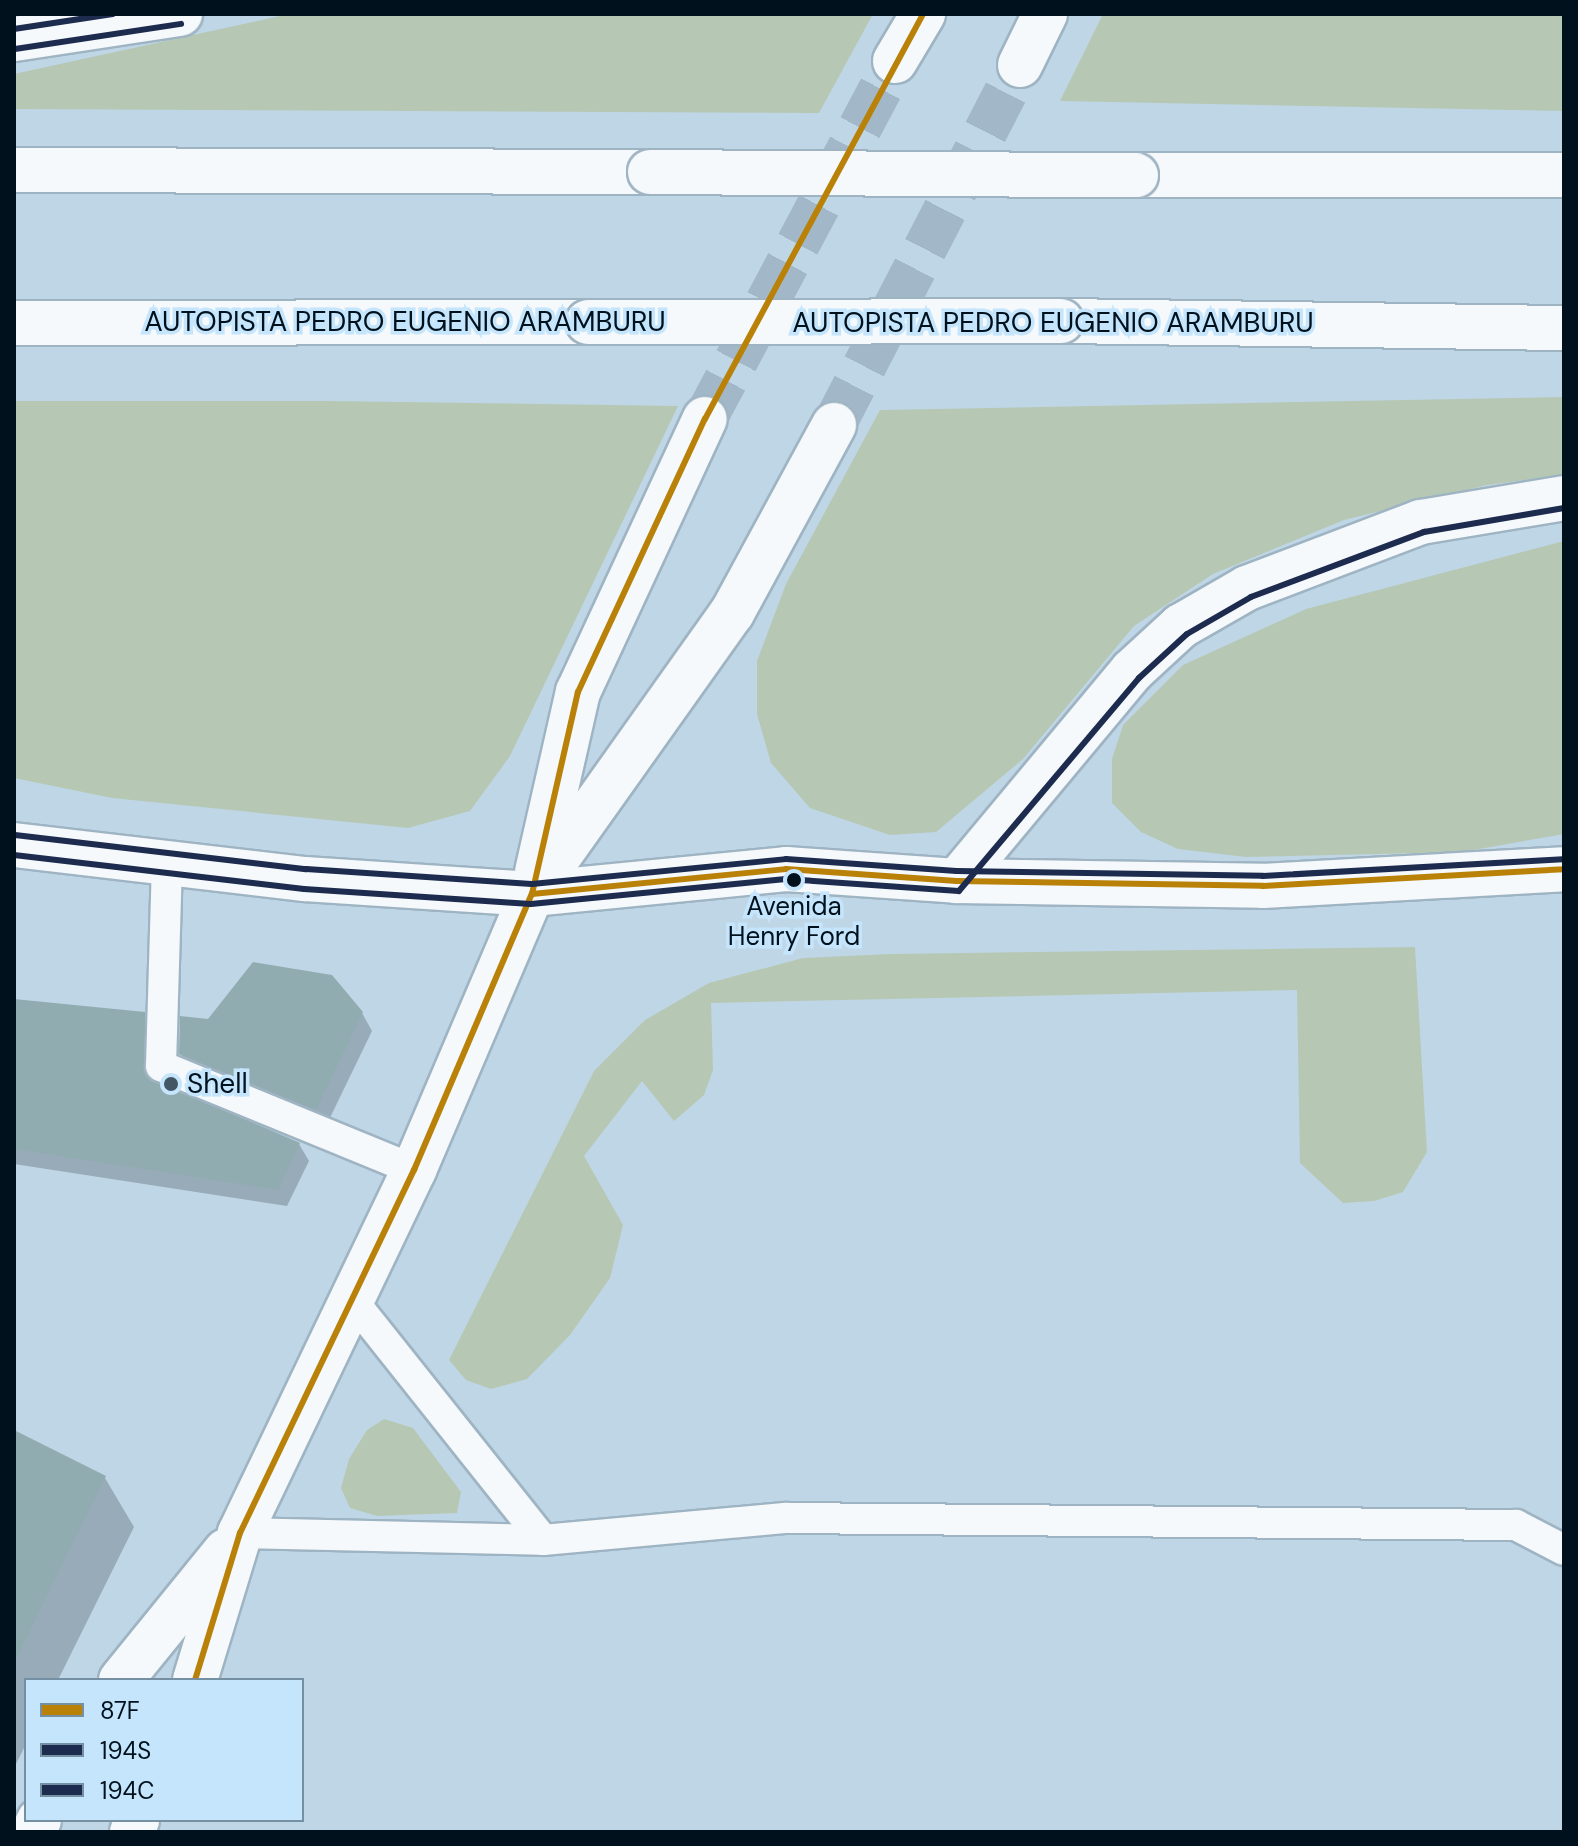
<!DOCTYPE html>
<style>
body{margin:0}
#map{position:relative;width:1578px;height:1846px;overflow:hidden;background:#bfd6e7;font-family:"DM Sans",sans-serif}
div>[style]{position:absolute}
.green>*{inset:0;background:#b6c8b3}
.shadow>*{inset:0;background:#0003}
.building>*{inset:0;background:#91acb1}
.secondary-tunnel>*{height:44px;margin-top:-22px;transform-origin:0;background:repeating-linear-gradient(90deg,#a2b8c9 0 44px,transparent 0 66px)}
.roads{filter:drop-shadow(2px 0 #9fb4c3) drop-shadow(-2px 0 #9fb4c3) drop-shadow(0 2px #9fb4c3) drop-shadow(0 -2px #9fb4c3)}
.lane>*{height:30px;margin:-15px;padding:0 15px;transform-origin:15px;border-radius:15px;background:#f5f9fb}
.secondary>*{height:44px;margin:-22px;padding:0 22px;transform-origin:22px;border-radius:22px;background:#f5f9fb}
.highway>*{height:44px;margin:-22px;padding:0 22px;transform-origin:22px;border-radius:22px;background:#f5f9fb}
.bridges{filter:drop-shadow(2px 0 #9fb4c3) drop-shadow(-2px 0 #9fb4c3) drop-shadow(0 2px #9fb4c3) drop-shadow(0 -2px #9fb4c3)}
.highway-bridge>*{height:44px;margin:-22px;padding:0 22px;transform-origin:22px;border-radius:22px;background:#f5f9fb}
.bus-1>*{height:6px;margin:-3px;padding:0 3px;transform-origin:3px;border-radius:3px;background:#b98108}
.bus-2>*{height:6px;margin:-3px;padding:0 3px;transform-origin:3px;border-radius:3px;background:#1d2b4f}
.bus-3>*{height:6px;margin:-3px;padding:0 3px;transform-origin:3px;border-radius:3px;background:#1d2b4f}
.dots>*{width:22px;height:22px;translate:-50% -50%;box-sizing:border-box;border:4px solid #c5e5fc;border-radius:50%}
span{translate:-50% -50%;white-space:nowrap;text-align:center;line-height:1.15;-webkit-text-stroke:7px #c5e5fc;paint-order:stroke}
.bus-label{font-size:26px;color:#00111e}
.street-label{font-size:28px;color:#00111e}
.poi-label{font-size:28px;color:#00111e}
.left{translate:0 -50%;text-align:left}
.frame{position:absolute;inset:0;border:16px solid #00111e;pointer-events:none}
.legend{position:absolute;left:24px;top:1678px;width:280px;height:144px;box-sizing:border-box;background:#c5e5fc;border:2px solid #7690a3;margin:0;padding:10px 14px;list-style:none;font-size:24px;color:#00111e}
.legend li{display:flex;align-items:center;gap:16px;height:40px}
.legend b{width:40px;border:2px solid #7690a3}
</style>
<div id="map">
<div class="green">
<div style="clip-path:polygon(289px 14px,873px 14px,819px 113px,14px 109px,14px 74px)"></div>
<div style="clip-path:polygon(1103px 14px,1564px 14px,1564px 111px,1060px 101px)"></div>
<div style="clip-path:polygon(1564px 397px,1564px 475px,1487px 485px,1344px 520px,1213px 574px,1134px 626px,1023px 759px,936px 832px,890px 835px,810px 808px,771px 763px,757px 714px,757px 661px,786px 584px,880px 410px)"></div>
<div style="clip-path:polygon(14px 401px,329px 401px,678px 406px,510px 756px,470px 811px,408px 828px,112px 798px,14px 778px)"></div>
<div style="clip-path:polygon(1564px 541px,1564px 834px,1462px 852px,1246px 857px,1178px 849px,1141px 832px,1112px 803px,1112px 759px,1123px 725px,1183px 665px,1306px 609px)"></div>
<div style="clip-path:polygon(1415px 947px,1427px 1152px,1403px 1192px,1374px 1201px,1343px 1203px,1300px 1163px,1297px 990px,711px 1003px,713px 1070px,704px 1095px,674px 1121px,642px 1081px,584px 1156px,623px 1225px,610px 1278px,570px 1335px,527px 1379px,491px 1389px,466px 1380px,449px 1360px,594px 1071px,645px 1020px,709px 983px,803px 958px,891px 954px)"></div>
<div style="clip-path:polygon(384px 1419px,413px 1428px,461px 1492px,457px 1513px,377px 1516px,350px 1508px,341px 1488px,349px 1459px,367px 1430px)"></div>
</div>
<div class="shadow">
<div style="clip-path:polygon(14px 1001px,143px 1014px,153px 1032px,155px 1082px,299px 1144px,309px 1161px,287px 1206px,14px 1164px)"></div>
<div style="clip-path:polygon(362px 1013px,372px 1031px,326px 1126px,191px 1071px,181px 1054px,209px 1021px)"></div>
<div style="clip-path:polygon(14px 1433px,105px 1478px,134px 1527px,58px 1680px,26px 1680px,26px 1744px,14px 1768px)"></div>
</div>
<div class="building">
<div style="clip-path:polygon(253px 962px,332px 975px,363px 1012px,316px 1110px,179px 1054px,180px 1016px,208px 1019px)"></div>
<div style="clip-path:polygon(14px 999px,145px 1012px,146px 1076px,300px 1143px,278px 1190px,14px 1149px)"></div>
<div style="clip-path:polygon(14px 1430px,106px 1476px,14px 1663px)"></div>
</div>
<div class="secondary-tunnel">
<div style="left:705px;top:419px;width:405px;rotate:-62deg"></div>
<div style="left:834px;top:425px;width:405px;rotate:-62.7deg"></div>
</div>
<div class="roads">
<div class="lane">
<div style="left:167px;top:863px;width:203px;rotate:91.7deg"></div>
<div style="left:161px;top:1066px;width:274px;rotate:22.3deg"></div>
<div style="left:353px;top:1301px;width:305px;rotate:51.5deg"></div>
<div style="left:240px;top:1533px;width:303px;rotate:1.3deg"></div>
<div style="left:543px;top:1540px;width:245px;rotate:-5.2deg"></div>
<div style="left:787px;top:1518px;width:729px;rotate:0.55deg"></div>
<div style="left:1516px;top:1525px;width:54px;rotate:27.5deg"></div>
</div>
<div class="secondary">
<div style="left:895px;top:61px;width:55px;rotate:-59.2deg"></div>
<div style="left:1020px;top:65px;width:57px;rotate:-63.9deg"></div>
<div style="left:14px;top:845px;width:293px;rotate:6.7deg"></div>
<div style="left:305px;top:879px;width:227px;rotate:3.8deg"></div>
<div style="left:532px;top:894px;width:255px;rotate:-5.6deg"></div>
<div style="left:786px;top:869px;width:171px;rotate:4deg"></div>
<div style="left:957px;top:881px;width:306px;rotate:0.9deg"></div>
<div style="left:1263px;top:886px;width:301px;rotate:-3.2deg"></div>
<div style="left:537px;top:872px;width:185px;rotate:-77.2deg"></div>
<div style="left:578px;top:692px;width:301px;rotate:-65.1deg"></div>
<div style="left:121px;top:1680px;width:166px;rotate:-50.9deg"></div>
<div style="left:195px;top:1680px;width:154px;rotate:-73deg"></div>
<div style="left:240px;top:1533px;width:403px;rotate:-64.4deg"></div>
<div style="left:414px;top:1170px;width:300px;rotate:-66.9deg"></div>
<div style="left:532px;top:894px;width:345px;rotate:-54.6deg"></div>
<div style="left:732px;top:613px;width:214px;rotate:-61.5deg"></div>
<div style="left:33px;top:1832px;width:13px;rotate:-63deg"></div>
<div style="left:132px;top:1832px;width:13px;rotate:-67deg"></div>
</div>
<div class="highway">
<div style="left:14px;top:39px;width:168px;rotate:-8.6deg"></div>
<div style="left:14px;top:170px;width:636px;rotate:0.18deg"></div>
<div style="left:1136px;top:175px;width:428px"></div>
<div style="left:1061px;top:321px;width:503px;rotate:0.8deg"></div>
<div style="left:14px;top:323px;width:574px;rotate:-0.1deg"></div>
<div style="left:957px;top:881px;width:273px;rotate:-50.2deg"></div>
<div style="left:1132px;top:671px;width:67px;rotate:-42.6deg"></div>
<div style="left:1181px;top:626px;width:76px;rotate:-29.9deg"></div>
<div style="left:1247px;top:588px;width:186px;rotate:-20.8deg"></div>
<div style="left:1421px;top:522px;width:145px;rotate:-9.5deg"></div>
</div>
</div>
<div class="bridges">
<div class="highway-bridge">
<div style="left:650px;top:172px;width:486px;rotate:0.4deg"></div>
<div style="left:588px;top:322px;width:473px;rotate:-0.1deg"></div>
</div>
</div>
<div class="bus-1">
<div style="left:532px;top:894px;width:255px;rotate:-5.6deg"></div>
<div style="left:786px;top:869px;width:171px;rotate:4deg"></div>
<div style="left:957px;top:881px;width:306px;rotate:0.9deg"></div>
<div style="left:1263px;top:886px;width:301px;rotate:-3.2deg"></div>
<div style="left:195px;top:1680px;width:154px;rotate:-73deg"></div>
<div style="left:240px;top:1533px;width:403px;rotate:-64.4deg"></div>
<div style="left:414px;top:1170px;width:300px;rotate:-66.9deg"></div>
<div style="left:532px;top:894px;width:207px;rotate:-77.2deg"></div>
<div style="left:578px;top:692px;width:301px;rotate:-65.1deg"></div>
<div style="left:705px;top:419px;width:460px;rotate:-61.7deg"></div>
</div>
<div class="bus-2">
<div style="left:15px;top:49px;width:168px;rotate:-8.6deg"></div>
<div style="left:14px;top:855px;width:292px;rotate:6.7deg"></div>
<div style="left:304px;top:889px;width:227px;rotate:3.8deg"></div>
<div style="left:531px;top:904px;width:256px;rotate:-5.6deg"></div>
<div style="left:786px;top:879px;width:173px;rotate:4deg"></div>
<div style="left:959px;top:891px;width:279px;rotate:-49.8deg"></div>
<div style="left:1139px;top:678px;width:65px;rotate:-42.5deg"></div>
<div style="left:1187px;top:634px;width:74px;rotate:-30deg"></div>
<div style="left:1251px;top:597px;width:185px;rotate:-20.6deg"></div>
<div style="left:1424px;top:532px;width:142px;rotate:-9.7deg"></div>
</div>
<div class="bus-3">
<div style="left:14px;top:29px;width:100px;rotate:-8.6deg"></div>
<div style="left:15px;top:835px;width:293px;rotate:6.7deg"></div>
<div style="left:306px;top:869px;width:226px;rotate:3.8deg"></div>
<div style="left:532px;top:884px;width:255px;rotate:-5.6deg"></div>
<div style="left:786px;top:859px;width:171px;rotate:4deg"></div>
<div style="left:957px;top:871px;width:306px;rotate:0.9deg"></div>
<div style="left:1263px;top:876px;width:300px;rotate:-3.2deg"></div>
</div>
<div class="dots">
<div style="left:794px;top:880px;background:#00111e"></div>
<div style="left:171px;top:1084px;background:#435664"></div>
</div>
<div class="bus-label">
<span style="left:794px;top:922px">Avenida<br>Henry Ford</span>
</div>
<div class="street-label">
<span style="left:405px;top:322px">AUTOPISTA PEDRO EUGENIO ARAMBURU</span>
<span style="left:1053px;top:323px">AUTOPISTA PEDRO EUGENIO ARAMBURU</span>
</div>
<div class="poi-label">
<span class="left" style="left:187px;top:1084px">Shell</span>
</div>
<div class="frame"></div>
<ul class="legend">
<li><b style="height:10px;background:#b98108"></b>87F</li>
<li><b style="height:10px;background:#1d2b4f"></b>194S</li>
<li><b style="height:10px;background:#1d2b4f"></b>194C</li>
</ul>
</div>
